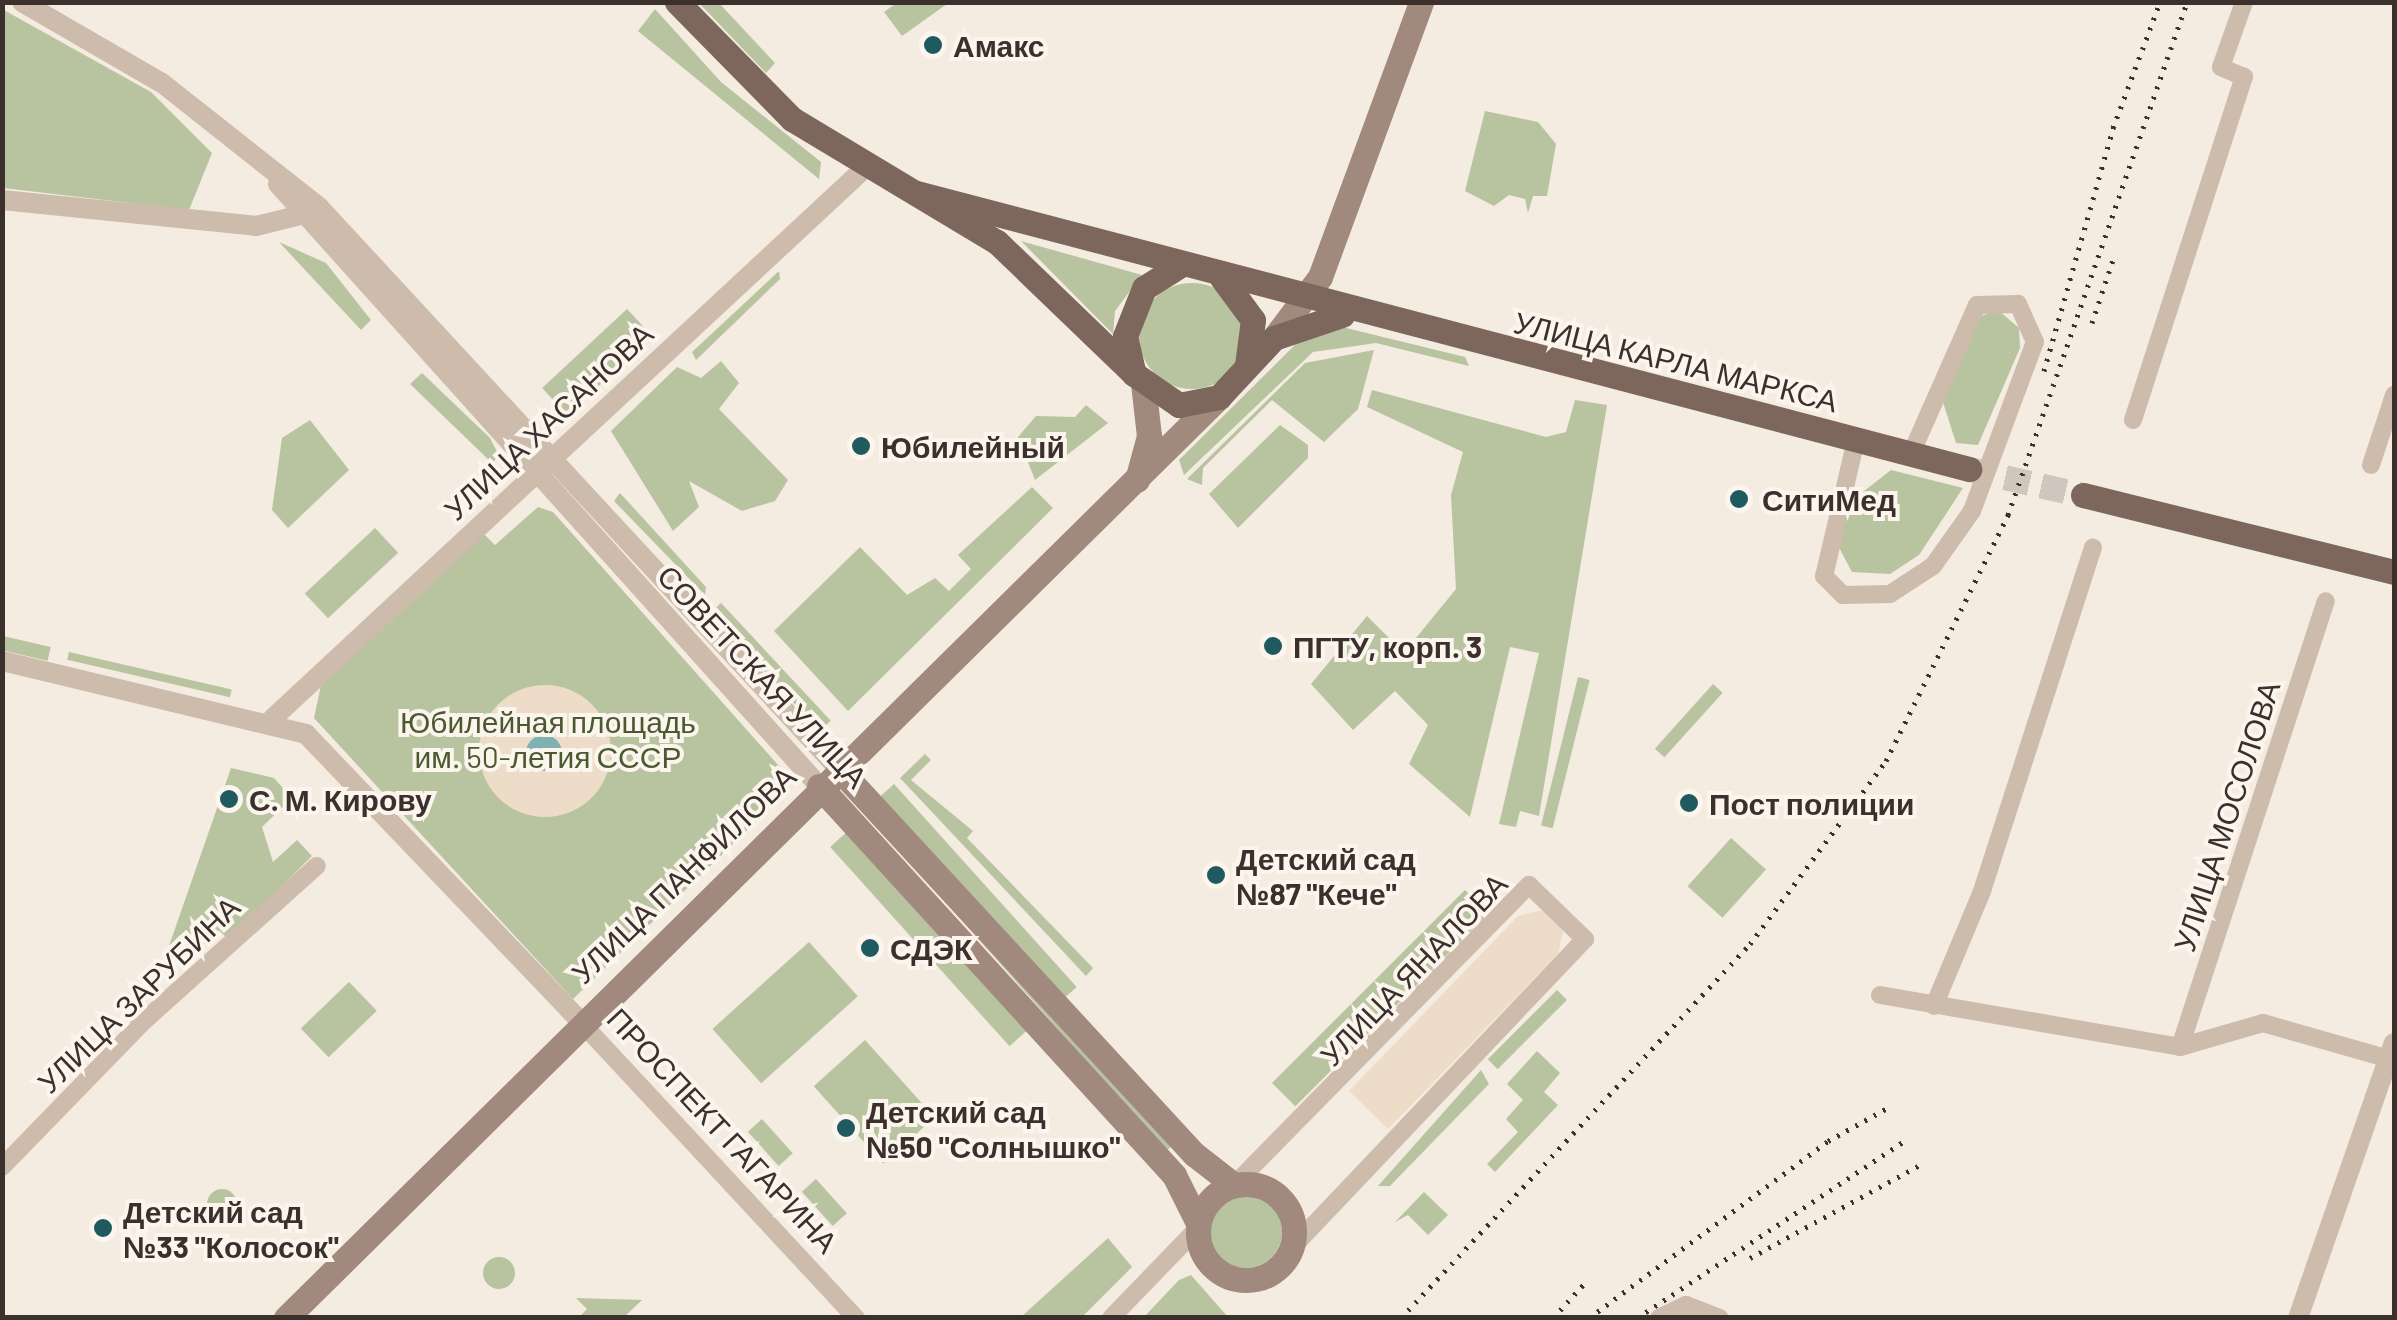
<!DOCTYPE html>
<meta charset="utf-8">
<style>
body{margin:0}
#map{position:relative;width:2397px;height:1320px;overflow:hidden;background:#f4ebe1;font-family:Barlow,sans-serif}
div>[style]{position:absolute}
.green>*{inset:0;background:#b8c4a0;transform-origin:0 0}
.round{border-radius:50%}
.plaza>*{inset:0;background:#ecdcc8}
.water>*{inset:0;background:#7fb0b2}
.primary-tunnel>*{height:25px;margin-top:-12.5px;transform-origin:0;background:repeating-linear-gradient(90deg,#cfc6bd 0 25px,transparent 0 37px)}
.minor>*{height:18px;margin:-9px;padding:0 9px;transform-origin:9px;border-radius:9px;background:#cdbbac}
.tertiary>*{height:20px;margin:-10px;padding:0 10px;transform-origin:10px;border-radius:10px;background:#cdbbac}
.secondary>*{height:25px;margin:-12.5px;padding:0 12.5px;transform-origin:12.5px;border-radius:12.5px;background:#a18a7d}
.secondary>.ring{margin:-12.5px;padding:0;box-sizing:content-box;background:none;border:25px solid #a18a7d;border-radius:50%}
.primary>*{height:25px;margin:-12.5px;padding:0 12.5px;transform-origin:12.5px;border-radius:12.5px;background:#7d675c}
.rail>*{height:5px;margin-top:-2.5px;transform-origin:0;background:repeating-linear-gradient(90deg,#3b302b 0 2.5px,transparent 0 10.5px)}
.dots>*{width:28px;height:28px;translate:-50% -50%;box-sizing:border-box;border:5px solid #fbf5ee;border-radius:50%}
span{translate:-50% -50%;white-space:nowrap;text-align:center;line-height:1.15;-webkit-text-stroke:8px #fbf5ee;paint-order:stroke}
.poi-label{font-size:30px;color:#3b302b;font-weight:700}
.left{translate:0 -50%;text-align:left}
.street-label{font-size:30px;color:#3b302b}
.park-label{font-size:30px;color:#4a5a2e}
.frame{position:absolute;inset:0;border:5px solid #3b302b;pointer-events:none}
</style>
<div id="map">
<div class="green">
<div style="clip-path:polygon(898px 2px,946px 2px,947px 4px,902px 36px,884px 12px)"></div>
<div style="clip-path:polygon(699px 3px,719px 3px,775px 63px,766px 73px)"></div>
<div style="clip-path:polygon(2px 9px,151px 92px,212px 153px,189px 210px,3px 188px)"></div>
<div style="clip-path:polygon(655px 9px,721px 82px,821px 162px,819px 179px,638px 31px)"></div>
<div style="clip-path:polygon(1485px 111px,1538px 122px,1556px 144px,1547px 196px,1533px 196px,1528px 213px,1525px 199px,1509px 195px,1494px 206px,1465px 191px)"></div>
<div style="clip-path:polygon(1021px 241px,1142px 275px,1115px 311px,1113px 334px)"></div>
<div style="clip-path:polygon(279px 242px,326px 263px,371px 320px,361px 330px)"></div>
<div style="clip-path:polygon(779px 271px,780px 279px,696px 360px,692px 352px)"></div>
<div class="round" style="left:1139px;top:283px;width:106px;height:106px"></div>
<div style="left:627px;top:309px;width:37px;height:116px;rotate:47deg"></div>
<div style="clip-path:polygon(1998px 310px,2019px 328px,2020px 348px,1978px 445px,1956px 443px,1942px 399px,1981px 316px)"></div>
<div style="clip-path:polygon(1338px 326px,1465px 357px,1469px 366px,1376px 343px,1313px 352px,1184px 475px,1179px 460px,1304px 336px)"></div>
<div style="clip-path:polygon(1374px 350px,1358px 409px,1324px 442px,1272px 400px,1203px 468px,1202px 485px,1187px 479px,1305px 363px)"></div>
<div style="clip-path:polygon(721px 361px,739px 383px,719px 409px,788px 480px,775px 501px,742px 511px,689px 481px,699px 507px,673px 531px,611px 431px,677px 367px,701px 378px)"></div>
<div style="clip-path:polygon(422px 373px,490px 438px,499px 456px,492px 463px,410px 384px)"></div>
<div style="clip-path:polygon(1372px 390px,1546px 437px,1566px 432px,1575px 400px,1607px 405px,1539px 816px,1520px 811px,1516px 827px,1499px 824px,1539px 653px,1510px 647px,1470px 817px,1409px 764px,1428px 725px,1395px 691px,1353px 730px,1311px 684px,1367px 616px,1396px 645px,1411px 644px,1456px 589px,1451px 495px,1463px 452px,1367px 407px)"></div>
<div style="clip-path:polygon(1086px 405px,1108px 423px,1035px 480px,1018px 437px,1036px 416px,1075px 417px)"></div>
<div style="clip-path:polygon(310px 420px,349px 470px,288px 528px,272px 510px,282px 438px)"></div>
<div style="clip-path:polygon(1280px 425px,1308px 445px,1308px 458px,1238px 528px,1209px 494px)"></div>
<div style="clip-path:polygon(1891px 470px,1963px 488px,1919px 555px,1890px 574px,1852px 572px,1835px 540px,1841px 509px)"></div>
<div style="clip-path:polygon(1032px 487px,1053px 508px,848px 711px,774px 631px,860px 547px,907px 595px,935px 578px,949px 591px,971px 569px,958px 555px)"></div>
<div style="clip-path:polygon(620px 493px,706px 587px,705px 595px,614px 501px)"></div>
<div style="clip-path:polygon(538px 507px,553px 512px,787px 775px,774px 804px,573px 999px,314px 718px,321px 685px,484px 534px,495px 545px)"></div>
<div style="left:375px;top:528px;width:34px;height:96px;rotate:47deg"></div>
<div style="left:721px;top:603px;width:161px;height:15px;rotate:47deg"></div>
<div style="left:3px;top:636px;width:49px;height:14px;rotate:13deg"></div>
<div style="left:69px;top:652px;width:167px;height:8px;rotate:13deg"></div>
<div style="left:1578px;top:677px;width:12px;height:153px;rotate:14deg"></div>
<div style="left:1713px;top:684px;width:13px;height:87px;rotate:42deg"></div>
<div style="clip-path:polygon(925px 754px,931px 760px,911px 780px,973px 831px,967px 838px,1093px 968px,1086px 976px,900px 778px)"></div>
<div style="clip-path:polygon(231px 768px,274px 778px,292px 798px,262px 827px,273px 862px,297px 840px,312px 856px,228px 939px,219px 930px,185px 963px,169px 946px)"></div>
<div style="left:894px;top:784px;width:273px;height:22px;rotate:48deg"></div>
<div style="clip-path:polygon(867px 813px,1172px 1146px,1166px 1151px)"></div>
<div style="left:848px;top:831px;width:268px;height:24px;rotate:48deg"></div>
<div style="left:1731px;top:838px;width:47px;height:65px;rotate:42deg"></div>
<div style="left:1465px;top:890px;width:33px;height:273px;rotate:45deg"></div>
<div style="left:809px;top:942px;width:73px;height:130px;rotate:48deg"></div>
<div style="left:349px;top:982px;width:40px;height:67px;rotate:46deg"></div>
<div style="left:1557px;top:990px;width:14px;height:98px;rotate:45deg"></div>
<div style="left:865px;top:1040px;width:104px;height:69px;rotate:48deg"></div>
<div style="clip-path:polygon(1537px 1051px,1560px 1073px,1544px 1092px,1558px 1105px,1495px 1172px,1487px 1164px,1518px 1132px,1506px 1119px,1523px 1100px,1507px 1084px)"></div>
<div style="clip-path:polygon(1481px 1070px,1489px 1084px,1390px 1186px,1378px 1186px)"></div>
<div style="left:762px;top:1119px;width:46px;height:19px;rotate:48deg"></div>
<div style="left:816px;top:1179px;width:46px;height:19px;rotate:48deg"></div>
<div class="round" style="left:207px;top:1189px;width:30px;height:30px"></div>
<div style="clip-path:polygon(1424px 1192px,1448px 1215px,1428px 1235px,1408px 1215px,1395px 1222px)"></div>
<div class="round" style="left:1210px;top:1196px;width:72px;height:72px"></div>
<div style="clip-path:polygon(1108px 1238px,1132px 1267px,1082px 1317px,1021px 1317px)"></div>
<div class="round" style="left:483px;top:1257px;width:32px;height:32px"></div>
<div style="clip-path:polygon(1191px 1275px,1228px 1317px,1144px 1317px,1179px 1280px)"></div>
<div style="clip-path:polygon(576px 1298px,642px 1300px,624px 1317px,578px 1318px,587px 1309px)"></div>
</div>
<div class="plaza">
<div class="round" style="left:479px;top:685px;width:132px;height:132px"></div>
<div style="clip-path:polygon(1543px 910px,1564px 927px,1558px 954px,1388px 1129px,1349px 1091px,1518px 916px)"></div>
</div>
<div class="water">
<div class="round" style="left:526px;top:735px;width:36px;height:36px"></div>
</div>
<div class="primary-tunnel">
<div style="left:1969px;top:469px;width:117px;rotate:12.8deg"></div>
</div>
<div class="minor">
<div style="left:2133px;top:420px;width:361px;rotate:-72.1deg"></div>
<div style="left:2244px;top:77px;width:25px;rotate:-157deg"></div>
<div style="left:2221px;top:67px;width:69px;rotate:-70.5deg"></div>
<div style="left:1856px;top:440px;width:140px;rotate:103.2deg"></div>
<div style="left:1824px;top:576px;width:27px;rotate:45deg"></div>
<div style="left:1843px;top:595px;width:47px;rotate:-1.2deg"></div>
<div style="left:1890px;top:594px;width:51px;rotate:-33.1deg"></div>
<div style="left:1933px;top:566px;width:67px;rotate:-54.7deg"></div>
<div style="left:1972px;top:511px;width:180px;rotate:-69.6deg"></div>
<div style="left:2035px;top:342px;width:42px;rotate:-114.1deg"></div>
<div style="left:2018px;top:304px;width:41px;rotate:178.6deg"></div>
<div style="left:1977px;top:305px;width:163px;rotate:113.9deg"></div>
<div style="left:2371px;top:465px;width:74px;rotate:-71.8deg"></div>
<div style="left:1880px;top:995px;width:304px;rotate:9.8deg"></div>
<div style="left:2180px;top:1047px;width:86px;rotate:-16.1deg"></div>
<div style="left:2263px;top:1023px;width:131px;rotate:15.9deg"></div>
<div style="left:1934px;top:1006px;width:125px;rotate:-67.3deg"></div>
<div style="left:1982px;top:891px;width:361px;rotate:-72.1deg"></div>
<div style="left:579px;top:1020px;width:407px;rotate:47.1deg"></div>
<div style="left:2180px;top:1047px;width:469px;rotate:-71.9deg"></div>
<div style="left:2px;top:1167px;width:204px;rotate:-45.8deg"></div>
<div style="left:144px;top:1021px;width:232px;rotate:-41.9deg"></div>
<div style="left:1234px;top:1185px;width:421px;rotate:-45.5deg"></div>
<div style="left:1529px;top:885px;width:78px;rotate:44deg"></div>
<div style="left:1585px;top:939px;width:426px;rotate:133.5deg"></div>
<div style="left:1111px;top:1318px;width:122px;rotate:-46deg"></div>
<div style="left:1659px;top:1318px;width:30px;rotate:-26deg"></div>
<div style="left:1686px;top:1305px;width:36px;rotate:21deg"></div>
</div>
<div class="tertiary">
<div style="left:22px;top:2px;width:162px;rotate:30.1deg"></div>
<div style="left:162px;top:83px;width:200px;rotate:38.3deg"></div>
<div style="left:319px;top:207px;width:764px;rotate:47.23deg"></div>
<div style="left:278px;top:184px;width:809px;rotate:48.05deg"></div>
<div style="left:2px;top:200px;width:255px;rotate:5.8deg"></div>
<div style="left:256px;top:226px;width:55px;rotate:-13.8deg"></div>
<div style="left:2px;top:661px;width:313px;rotate:13.5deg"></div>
<div style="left:306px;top:734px;width:395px;rotate:46.3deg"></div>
<div style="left:272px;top:719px;width:809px;rotate:-42.9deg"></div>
<div style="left:2298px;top:1318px;width:291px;rotate:-70.8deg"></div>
</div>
<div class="secondary">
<div style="left:1274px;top:338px;width:76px;rotate:-53deg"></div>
<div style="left:1320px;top:277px;width:293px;rotate:-69.8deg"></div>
<div style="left:1137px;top:480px;width:46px;rotate:-74.7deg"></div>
<div style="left:1149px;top:436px;width:53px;rotate:-96.5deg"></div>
<div style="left:838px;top:768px;width:525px;rotate:47.32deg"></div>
<div style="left:1194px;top:1154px;width:51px;rotate:37.8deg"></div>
<div style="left:819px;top:786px;width:527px;rotate:47.62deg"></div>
<div style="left:1174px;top:1175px;width:51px;rotate:63.4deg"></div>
<div class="ring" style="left:1198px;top:1184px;width:71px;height:71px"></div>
<div style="left:286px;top:1318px;width:1311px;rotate:-44.63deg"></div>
</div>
<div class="primary">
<div style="left:677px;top:2px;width:164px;rotate:45.5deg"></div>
<div style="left:792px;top:119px;width:239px;rotate:31deg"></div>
<div style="left:997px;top:242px;width:190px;rotate:43.9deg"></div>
<div style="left:917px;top:193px;width:1088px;rotate:14.7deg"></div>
<div style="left:1179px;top:266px;width:41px;rotate:147.8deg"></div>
<div style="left:1144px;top:288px;width:52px;rotate:111.6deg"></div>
<div style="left:1125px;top:336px;width:39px;rotate:77deg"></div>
<div style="left:1134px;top:374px;width:55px;rotate:34.6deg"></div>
<div style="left:1179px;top:405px;width:41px;rotate:-11.3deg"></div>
<div style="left:1219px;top:397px;width:81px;rotate:-47deg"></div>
<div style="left:1274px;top:338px;width:72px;rotate:-18.7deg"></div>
<div style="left:1222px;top:278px;width:52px;rotate:53.6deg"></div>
<div style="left:1253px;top:320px;width:45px;rotate:97.6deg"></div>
<div style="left:2083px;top:495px;width:320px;rotate:13.9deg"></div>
</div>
<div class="rail">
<div style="left:2092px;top:323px;width:70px;rotate:-71.6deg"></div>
<div style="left:2044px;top:371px;width:253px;rotate:-74.1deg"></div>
<div style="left:2113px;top:128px;width:134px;rotate:-69.5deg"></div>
<div style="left:1750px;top:1258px;width:194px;rotate:-28.7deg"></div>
<div style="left:1401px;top:1318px;width:512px;rotate:-46.98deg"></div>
<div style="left:1750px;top:944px;width:228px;rotate:-53.4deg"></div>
<div style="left:1886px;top:761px;width:275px;rotate:-63.6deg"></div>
<div style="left:2008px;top:515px;width:543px;rotate:-70.76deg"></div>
<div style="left:1553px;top:1318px;width:47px;rotate:-47.6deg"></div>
<div style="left:1589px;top:1318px;width:297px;rotate:-36.5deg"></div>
<div style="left:1828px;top:1141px;width:70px;rotate:-29.1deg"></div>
<div style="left:1637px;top:1318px;width:324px;rotate:-33.5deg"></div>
</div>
<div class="dots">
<div style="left:933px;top:45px;background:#1f5a5e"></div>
<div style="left:861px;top:446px;background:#1f5a5e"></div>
<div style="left:1739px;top:499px;background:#1f5a5e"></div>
<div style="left:1273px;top:646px;background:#1f5a5e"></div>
<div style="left:229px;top:799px;background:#1f5a5e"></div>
<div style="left:1689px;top:803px;background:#1f5a5e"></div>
<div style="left:1216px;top:875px;background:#1f5a5e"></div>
<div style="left:870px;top:948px;background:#1f5a5e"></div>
<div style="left:846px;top:1128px;background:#1f5a5e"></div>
<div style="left:103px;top:1228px;background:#1f5a5e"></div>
</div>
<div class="poi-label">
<span class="left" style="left:953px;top:45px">Амакс</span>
<span class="left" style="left:881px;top:446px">Юбилейный</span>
<span class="left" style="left:1762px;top:499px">СитиМед</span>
<span class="left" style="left:1293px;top:646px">ПГТУ, корп. 3</span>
<span class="left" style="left:249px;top:799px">С. М. Кирову</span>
<span class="left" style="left:1709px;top:803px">Пост полиции</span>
<span class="left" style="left:1236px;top:875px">Детский сад<br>№87 "Кече"</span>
<span class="left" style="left:890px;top:948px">СДЭК</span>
<span class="left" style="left:866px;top:1128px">Детский сад<br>№50 "Солнышко"</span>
<span class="left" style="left:123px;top:1228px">Детский сад<br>№33 "Колосок"</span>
</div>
<div class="street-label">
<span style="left:1676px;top:361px;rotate:14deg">УЛИЦА КАРЛА МАРКСА</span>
<span style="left:548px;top:421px;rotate:-43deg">УЛИЦА ХАСАНОВА</span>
<span style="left:763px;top:676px;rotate:47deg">СОВЕТСКАЯ УЛИЦА</span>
<span style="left:2226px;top:816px;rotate:-72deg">УЛИЦА МОСОЛОВА</span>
<span style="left:683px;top:874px;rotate:-44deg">УЛИЦА ПАНФИЛОВА</span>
<span style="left:1413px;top:969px;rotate:-46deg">УЛИЦА ЯНАЛОВА</span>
<span style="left:138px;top:994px;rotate:-44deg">УЛИЦА ЗАРУБИНА</span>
<span style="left:723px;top:1130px;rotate:47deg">ПРОСПЕКТ ГАГАРИНА</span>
</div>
<div class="park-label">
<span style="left:548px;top:738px">Юбилейная площадь<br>им. 50-летия СССР</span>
</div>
<div class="frame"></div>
</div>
